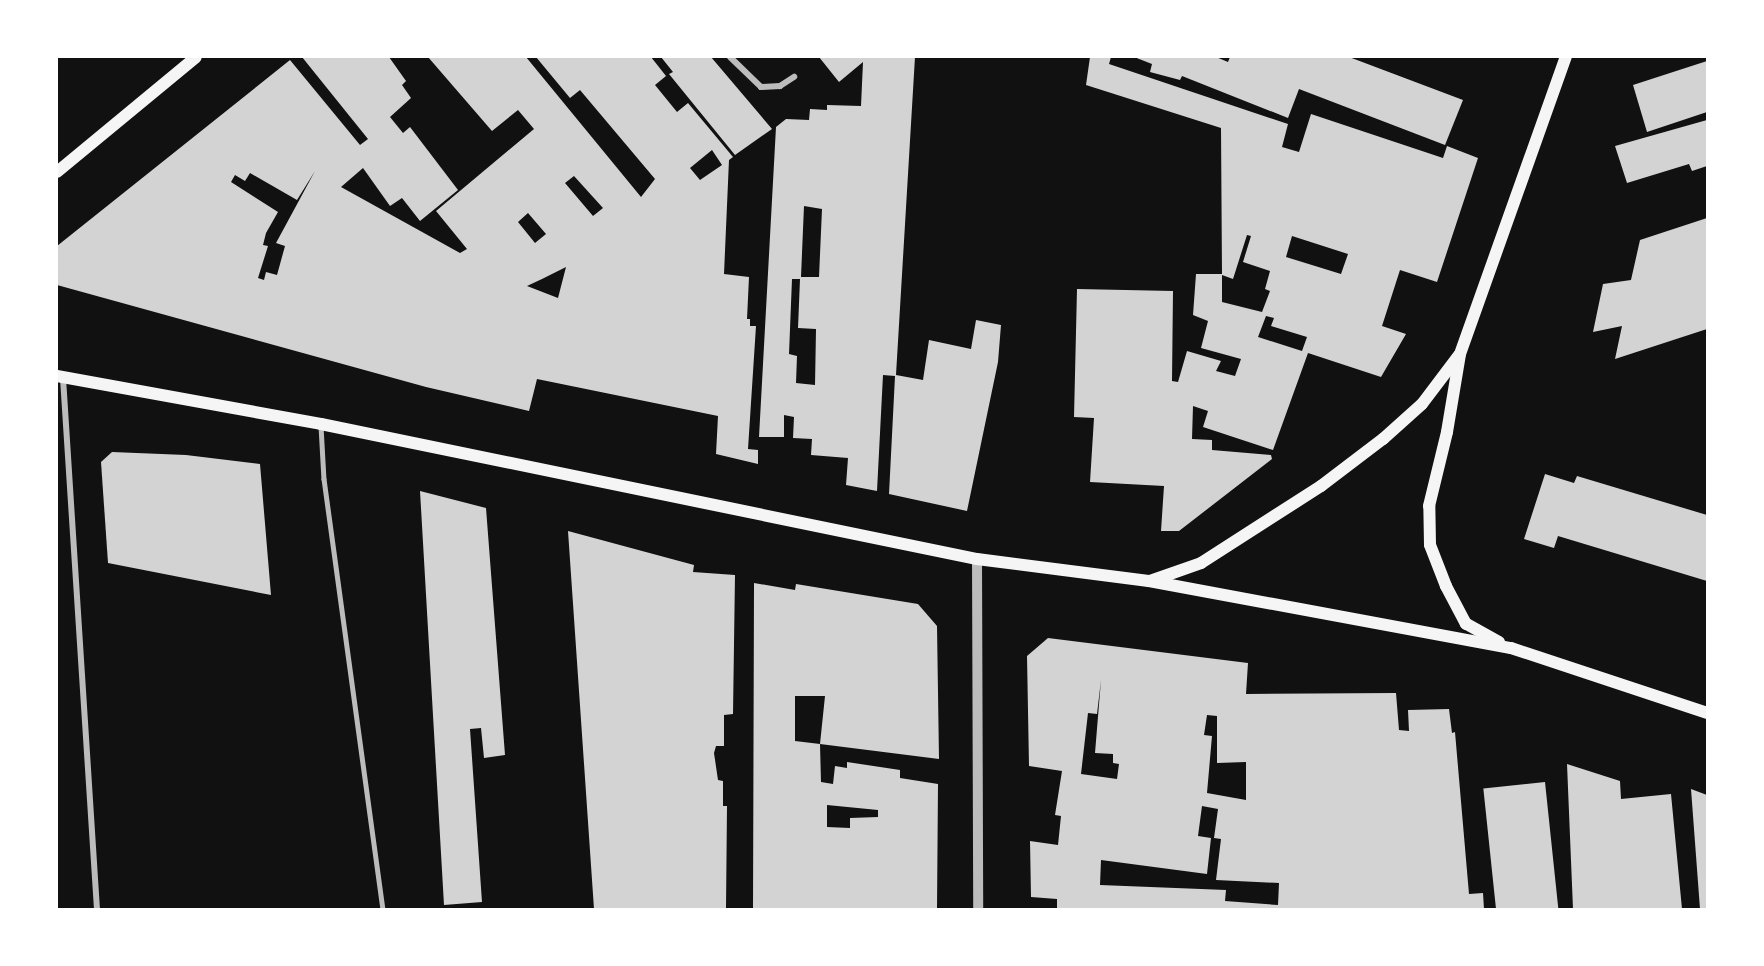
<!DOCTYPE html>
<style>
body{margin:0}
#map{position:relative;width:1764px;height:966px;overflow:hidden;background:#111;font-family:"Exo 2",sans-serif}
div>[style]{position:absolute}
.building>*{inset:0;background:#d3d3d3;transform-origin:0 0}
.service>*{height:4.5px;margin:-2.25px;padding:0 2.25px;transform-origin:2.25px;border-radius:2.25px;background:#bcbcbc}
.minor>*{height:6px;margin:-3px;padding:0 3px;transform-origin:3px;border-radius:3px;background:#bcbcbc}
.tertiary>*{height:10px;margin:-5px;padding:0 5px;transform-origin:5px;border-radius:5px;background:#bcbcbc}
.secondary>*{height:12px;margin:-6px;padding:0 6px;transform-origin:6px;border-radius:6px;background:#f5f5f5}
span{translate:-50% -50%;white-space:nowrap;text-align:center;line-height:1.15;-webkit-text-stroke:4.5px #fff;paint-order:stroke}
.frame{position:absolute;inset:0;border:58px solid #fff;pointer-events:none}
</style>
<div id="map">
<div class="building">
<div style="clip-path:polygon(evenodd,302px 57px,389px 57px,406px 81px,402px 85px,411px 98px,390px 117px,403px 133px,410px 127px,458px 190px,420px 221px,402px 198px,390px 206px,363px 168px,341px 187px,460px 253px,467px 249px,436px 211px,534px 129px,518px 110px,492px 131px,428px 57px,526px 57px,641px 197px,655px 179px,580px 90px,570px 98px,536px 57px,651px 57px,666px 76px,655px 85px,677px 112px,688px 103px,733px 157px,729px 160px,724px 274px,749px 277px,747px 319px,750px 319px,750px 326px,756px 326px,748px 449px,758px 450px,758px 464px,716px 454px,718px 416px,537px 379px,529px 411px,426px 387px,57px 285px,57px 246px,290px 60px,360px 145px,368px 139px,302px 57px,712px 150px,722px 165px,700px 180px,690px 168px,712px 150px,302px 57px,315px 171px,276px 243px,285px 246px,277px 275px,266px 272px,264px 280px,258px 278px,268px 246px,263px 245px,266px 233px,278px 212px,231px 182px,235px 175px,245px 181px,250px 173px,297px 200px,315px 171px,302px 57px,574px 176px,603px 208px,593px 216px,565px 183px,574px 176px,302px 57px,528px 213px,546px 234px,535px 243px,518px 222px,528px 213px,302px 57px,566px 267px,558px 298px,527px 286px,542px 279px,566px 267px)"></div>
<div style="clip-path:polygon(661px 57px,711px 57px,772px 129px,735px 155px,669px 74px,673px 72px)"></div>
<div style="clip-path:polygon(evenodd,819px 57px,915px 57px,896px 375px,923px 380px,929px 340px,971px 349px,976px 320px,1001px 325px,998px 362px,967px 511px,889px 494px,895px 376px,883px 375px,877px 491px,846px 485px,848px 458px,811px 455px,812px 439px,793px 438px,794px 417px,784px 415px,784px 437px,759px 437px,776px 127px,786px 119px,809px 120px,810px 109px,827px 110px,827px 105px,861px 106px,863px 62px,839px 82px,819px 57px,804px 206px,822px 209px,819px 277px,801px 277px,804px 206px,819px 57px,792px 279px,800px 279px,798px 328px,816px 329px,815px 385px,796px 383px,797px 356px,789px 354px,792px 279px)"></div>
<div style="clip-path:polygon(evenodd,1090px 57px,1111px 57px,1109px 64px,1288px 124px,1282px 147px,1299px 152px,1311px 114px,1443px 158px,1447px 146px,1478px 158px,1437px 282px,1400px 270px,1382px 326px,1406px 334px,1381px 377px,1308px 353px,1273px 450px,1203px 427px,1208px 411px,1193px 406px,1192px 439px,1212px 440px,1212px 450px,1271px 455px,1272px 459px,1179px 531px,1161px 531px,1164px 486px,1090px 482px,1094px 418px,1074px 417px,1077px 289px,1173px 291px,1172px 381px,1178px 382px,1187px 351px,1221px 361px,1216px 371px,1235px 376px,1241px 359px,1201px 348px,1208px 321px,1193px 315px,1196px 274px,1222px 274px,1222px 302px,1262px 312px,1270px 291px,1265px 289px,1270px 271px,1243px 262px,1251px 236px,1247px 235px,1233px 279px,1222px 275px,1221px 128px,1086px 85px,1090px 57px,1292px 236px,1348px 254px,1341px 274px,1286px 257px,1292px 236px,1090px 57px,1266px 316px,1274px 318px,1271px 326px,1307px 337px,1302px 351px,1258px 337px,1266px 316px)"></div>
<div style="clip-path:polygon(1134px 57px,1216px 57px,1228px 62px,1230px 57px,1349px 57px,1463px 100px,1445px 145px,1299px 89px,1288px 118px,1182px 76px,1180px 80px,1150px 72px,1152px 64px)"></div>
<div style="clip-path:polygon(1707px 61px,1707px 112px,1647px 132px,1633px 85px)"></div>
<div style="clip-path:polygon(1707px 120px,1707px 166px,1692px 171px,1689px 164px,1627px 183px,1615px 146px)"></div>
<div style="clip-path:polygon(1707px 218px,1707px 329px,1615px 359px,1622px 326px,1593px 332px,1603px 284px,1631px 280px,1640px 240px)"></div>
<div style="clip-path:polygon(112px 452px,186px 455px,260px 464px,271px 595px,108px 563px,101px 462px)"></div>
<div style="clip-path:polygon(1545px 474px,1574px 483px,1577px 476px,1707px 515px,1707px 581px,1558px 536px,1554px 548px,1524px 539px)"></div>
<div style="clip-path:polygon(420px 491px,486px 508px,505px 755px,484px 758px,481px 728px,470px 729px,482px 902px,444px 905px)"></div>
<div style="clip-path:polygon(568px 531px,694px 565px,693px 572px,735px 575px,733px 714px,724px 715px,724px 746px,716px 746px,714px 753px,718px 780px,723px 781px,723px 806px,727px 806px,726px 909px,594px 909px)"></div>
<div style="clip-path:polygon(evenodd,754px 583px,795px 590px,796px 584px,918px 604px,937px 626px,939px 759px,820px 744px,825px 696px,795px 696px,795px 741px,820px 744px,821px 782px,833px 784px,835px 766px,847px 768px,847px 762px,900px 770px,900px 778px,938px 784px,937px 909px,753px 909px,754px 583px,827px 805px,878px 810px,878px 817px,850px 818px,850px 828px,827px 827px,827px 805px)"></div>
<div style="clip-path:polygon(evenodd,1048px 638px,1248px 663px,1246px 694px,1396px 693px,1399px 730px,1409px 731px,1408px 710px,1449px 709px,1452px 733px,1455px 732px,1469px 894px,1483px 893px,1484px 909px,1057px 909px,1057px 899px,1031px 897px,1030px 841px,1058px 845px,1061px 816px,1055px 815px,1062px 771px,1029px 766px,1027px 656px,1048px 638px,1101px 680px,1095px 753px,1113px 754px,1113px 763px,1119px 764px,1117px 779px,1081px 774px,1088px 713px,1097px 714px,1101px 680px,1048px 638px,1207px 715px,1217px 716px,1217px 763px,1246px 762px,1246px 800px,1207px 793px,1212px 736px,1204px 735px,1207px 715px,1048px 638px,1202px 806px,1218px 809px,1214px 838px,1221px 839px,1216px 880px,1279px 883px,1278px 905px,1225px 901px,1226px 890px,1100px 885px,1101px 860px,1207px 874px,1211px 838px,1198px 836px,1202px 806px)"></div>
<div style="clip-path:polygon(1567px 764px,1620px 781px,1621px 799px,1671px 794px,1682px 909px,1573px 909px)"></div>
<div style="left:1545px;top:782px;width:128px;height:62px;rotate:84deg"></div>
<div style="clip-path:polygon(1691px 789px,1707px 795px,1707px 909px,1700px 909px)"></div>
</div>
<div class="service">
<div style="left:321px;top:426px;width:53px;rotate:86.8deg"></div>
<div style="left:324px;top:479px;width:434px;rotate:82.2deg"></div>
</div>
<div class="minor">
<div style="left:730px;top:57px;width:43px;rotate:44.1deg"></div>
<div style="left:761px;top:87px;width:19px;rotate:-3deg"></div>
<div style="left:780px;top:86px;width:17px;rotate:-33deg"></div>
<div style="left:63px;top:378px;width:532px;rotate:86.34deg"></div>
</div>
<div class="tertiary">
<div style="left:977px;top:559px;width:350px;rotate:89.8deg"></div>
</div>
<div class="secondary">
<div style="left:57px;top:172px;width:180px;rotate:-39.6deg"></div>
<div style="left:57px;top:376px;width:268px;rotate:10.3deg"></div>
<div style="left:321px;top:424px;width:670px;rotate:11.63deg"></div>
<div style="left:977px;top:559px;width:173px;rotate:7.3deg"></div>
<div style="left:1149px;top:581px;width:368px;rotate:10.5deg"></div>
<div style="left:1511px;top:648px;width:206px;rotate:18.3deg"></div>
<div style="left:1150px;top:581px;width:54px;rotate:-19.4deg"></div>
<div style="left:1201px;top:563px;width:143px;rotate:-32.7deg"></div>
<div style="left:1321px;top:486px;width:78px;rotate:-37.2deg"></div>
<div style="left:1383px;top:439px;width:52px;rotate:-41.9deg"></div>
<div style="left:1422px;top:404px;width:61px;rotate:-52.9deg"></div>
<div style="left:1499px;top:642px;width:38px;rotate:-151deg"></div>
<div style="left:1466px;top:624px;width:43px;rotate:-117.8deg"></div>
<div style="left:1446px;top:586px;width:44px;rotate:-111.3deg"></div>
<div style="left:1430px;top:545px;width:39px;rotate:-91deg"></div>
<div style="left:1429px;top:506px;width:76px;rotate:-76.3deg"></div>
<div style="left:1447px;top:432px;width:79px;rotate:-80.5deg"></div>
<div style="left:1460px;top:354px;width:315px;rotate:-70.4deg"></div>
</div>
<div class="frame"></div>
</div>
